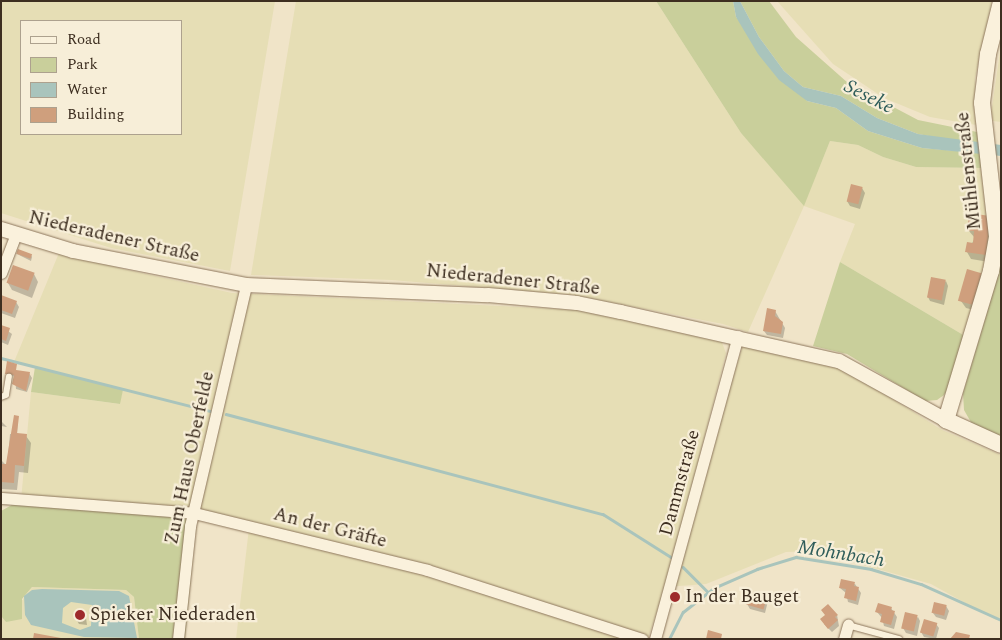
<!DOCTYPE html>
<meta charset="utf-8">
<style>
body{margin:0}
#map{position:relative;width:1002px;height:640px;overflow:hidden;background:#f0e4c8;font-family:Spectral,serif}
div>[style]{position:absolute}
.farmland>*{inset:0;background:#e6deb5}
.green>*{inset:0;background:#c9cf9b}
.water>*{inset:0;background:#a9c4bc}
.shadow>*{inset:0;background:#0003}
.stream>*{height:2.5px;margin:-1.25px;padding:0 1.25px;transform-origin:1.25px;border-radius:1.25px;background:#a9c4bc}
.building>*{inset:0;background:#cf9f7d;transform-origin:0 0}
.roads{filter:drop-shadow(0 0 1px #8d765c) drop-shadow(0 0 1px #8d765c)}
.service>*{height:5.5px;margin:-2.75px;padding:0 2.75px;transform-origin:2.75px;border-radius:2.75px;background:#faf1dc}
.minor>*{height:11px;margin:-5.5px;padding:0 5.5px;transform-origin:5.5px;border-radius:5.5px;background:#faf1dc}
.tertiary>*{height:14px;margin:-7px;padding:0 7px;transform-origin:7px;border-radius:7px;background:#faf1dc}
.secondary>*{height:16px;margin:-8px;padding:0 8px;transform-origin:8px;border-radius:8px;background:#faf1dc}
.dots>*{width:14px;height:14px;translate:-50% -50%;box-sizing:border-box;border:2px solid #f7eed8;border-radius:50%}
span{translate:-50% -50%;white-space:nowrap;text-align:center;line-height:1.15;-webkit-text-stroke:4.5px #f7eed8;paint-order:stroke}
.street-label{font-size:19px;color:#3d2e20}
.poi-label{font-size:19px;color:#3d2e20}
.left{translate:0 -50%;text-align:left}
.water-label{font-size:20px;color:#2f5d5a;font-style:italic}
.frame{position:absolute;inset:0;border:2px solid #3d2e20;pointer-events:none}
.legend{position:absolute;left:20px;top:20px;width:162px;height:115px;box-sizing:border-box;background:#f7eed8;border:1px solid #ada18e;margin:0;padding:6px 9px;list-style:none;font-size:15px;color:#3d2e20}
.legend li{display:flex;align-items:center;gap:10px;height:25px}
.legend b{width:25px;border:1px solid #ada18e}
</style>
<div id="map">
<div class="farmland">
<div style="clip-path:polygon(evenodd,1px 1px,275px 1px,230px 271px,111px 248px,1px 213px,1px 1px,181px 21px,181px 134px,21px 134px,21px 21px,181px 21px)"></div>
<div style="clip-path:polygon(296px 1px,656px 1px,741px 133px,804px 205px,830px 141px,858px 145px,883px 157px,916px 167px,983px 168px,992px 222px,988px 257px,965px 336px,840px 262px,855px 224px,804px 206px,748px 332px,723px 324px,573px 295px,392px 280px,251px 275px)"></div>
<div style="clip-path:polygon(777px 1px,992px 1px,975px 78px,976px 125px,930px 117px,884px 98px,833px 64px)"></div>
<div style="clip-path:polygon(1001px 45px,1001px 122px,993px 121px,991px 114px)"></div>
<div style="clip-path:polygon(61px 248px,119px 268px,232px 293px,580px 310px,721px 340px,726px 353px,669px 575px,743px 345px,832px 361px,942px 430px,1001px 455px,1001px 617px,996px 620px,931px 584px,813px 551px,786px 552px,706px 584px,665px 587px,648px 638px,428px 567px,197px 515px,21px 500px,31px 392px,119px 404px,123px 390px,14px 362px)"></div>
<div style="clip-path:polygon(249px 528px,426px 572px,635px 639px,236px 639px)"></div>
<div style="clip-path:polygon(32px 587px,126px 590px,134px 597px,139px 639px,1px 639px,1px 616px,6px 622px)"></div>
</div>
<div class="green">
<div style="clip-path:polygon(656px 1px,733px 1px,736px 17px,807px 101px,836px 108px,868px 131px,922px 148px,980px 153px,983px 168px,916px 167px,883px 157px,858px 145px,830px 141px,804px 206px,741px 133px)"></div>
<div style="clip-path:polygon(740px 1px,769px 1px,796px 37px,848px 83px,918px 120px,977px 132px,979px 145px,918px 134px,877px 118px,841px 96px,803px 87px,784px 71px,759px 37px)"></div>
<div style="clip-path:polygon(1001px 252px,1001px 437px,972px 424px,964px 410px,963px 393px,995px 285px)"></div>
<div style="clip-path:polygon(840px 262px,965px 336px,951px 385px,944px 395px,937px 400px,925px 401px,847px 354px,813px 346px)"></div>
<div style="clip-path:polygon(35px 367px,123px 390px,120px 404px,31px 392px)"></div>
<div style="clip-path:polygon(21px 500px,197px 515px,185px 639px,139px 639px,134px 597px,126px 590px,32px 587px,22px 599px,22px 619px,6px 622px,1px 616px,1px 511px)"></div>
</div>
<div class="water">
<div style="clip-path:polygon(733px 1px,740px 1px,759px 37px,784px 71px,803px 87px,841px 96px,877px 118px,918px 134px,1001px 145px,1001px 156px,922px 148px,868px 131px,836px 108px,807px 101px,779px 80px,758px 54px,736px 17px)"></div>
<div style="clip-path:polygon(evenodd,42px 589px,119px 591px,129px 596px,137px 638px,84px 637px,31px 625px,25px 615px,24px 596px,32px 590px,42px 589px,71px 602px,92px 605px,91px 626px,80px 630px,62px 623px,63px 608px,71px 602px)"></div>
</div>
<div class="shadow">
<div style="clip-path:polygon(862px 188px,865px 193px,860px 209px,850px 206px,847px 201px)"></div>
<div style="clip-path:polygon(990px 217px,989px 262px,971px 259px,967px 252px,975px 238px,968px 230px)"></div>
<div style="clip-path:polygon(17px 254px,31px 255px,32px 257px,31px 261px)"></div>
<div style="clip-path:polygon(34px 274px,38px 282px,32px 298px,12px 290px,8px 283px)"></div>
<div style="clip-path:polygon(980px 274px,985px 281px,978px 311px,966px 308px,961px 301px)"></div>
<div style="clip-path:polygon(946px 281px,948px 286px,944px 305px,930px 301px,928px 297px)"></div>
<div style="clip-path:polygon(1px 297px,16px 302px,19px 307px,15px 318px,1px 313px)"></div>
<div style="clip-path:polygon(775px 311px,785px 328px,783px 338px,767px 335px,764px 331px)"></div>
<div style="clip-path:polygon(1px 326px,12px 334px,8px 345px,1px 342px)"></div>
<div style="clip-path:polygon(16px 365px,16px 371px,29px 373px,32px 378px,27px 392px,16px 389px,15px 377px,6px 373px)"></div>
<div style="clip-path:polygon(1px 406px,2px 422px,7px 427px,1px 426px)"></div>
<div style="clip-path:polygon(18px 417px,17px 435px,26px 436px,31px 443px,28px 473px,19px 472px,17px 490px,1px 489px,1px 460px,7px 466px,10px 434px,14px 434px)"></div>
<div style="clip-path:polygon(855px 584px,861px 593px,858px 605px,848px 602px,846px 593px,840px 588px)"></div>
<div style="clip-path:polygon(766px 597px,768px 601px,765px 613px,750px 609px,747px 604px)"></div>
<div style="clip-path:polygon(946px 606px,949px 611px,946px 620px,936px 617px,933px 613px)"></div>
<div style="clip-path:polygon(891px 608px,897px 617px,894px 629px,884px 626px,882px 618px,877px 612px)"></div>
<div style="clip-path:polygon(85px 611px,87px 625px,79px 624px,76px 619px)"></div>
<div style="clip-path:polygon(837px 615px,839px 626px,832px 632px,824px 624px)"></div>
<div style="clip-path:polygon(918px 617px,920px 621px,917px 636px,906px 633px,903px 628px)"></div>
<div style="clip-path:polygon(936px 624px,939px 628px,936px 639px,924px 637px,921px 632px)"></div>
</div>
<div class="stream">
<div style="left:1px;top:358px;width:216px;rotate:14.2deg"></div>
<div style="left:226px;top:414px;width:390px;rotate:14.9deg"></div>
<div style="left:603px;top:514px;width:80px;rotate:32.3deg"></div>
<div style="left:683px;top:567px;width:35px;rotate:45deg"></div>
<div style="left:669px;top:639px;width:30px;rotate:-63deg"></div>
<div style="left:683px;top:612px;width:39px;rotate:-38deg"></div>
<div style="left:714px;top:588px;width:47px;rotate:-23.8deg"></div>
<div style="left:757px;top:569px;width:41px;rotate:-17.1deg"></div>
<div style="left:796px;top:557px;width:76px;rotate:9.1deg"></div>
<div style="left:871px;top:569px;width:52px;rotate:16.7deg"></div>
<div style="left:921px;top:584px;width:88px;rotate:24.2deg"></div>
</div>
<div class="building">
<div style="left:851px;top:184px;width:12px;height:18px;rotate:14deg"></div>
<div style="clip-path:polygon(969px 213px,990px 216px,986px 255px,965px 252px,967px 242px,973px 243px,974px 231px,967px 231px)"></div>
<div style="left:18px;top:249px;width:15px;height:5px;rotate:20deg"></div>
<div style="left:13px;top:265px;width:23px;height:19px;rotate:20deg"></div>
<div style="left:967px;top:269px;width:15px;height:33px;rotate:16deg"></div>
<div style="left:931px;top:277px;width:15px;height:21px;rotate:11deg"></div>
<div style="clip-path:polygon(1px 295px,17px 301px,12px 314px,1px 310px)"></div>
<div style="clip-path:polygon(767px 308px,776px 310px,775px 316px,783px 322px,781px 334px,763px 331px)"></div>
<div style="clip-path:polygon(1px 325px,10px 328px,6px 341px,1px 339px)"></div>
<div style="clip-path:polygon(7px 361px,17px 364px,16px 370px,30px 372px,26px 391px,12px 384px,14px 375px,5px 374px)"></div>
<div style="clip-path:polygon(14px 415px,19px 416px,17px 433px,27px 434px,24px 466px,15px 465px,14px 483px,1px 482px,1px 464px,6px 464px)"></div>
<div style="clip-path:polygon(841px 579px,855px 582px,854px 586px,859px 587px,856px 601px,844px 598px,846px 589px,839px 588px)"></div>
<div style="left:750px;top:591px;width:18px;height:14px;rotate:16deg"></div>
<div style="left:934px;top:602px;width:13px;height:11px;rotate:13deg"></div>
<div style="clip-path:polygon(878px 603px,892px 607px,891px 610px,895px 611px,891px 625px,880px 622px,882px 614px,875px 612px)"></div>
<div style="clip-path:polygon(828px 604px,838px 615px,835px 617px,838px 620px,828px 629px,820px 619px,825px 615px,821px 610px)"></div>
<div style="left:75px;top:610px;width:10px;height:10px"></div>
<div style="left:905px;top:612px;width:13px;height:17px;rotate:13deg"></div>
<div style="left:924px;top:619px;width:14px;height:14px;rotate:17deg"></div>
<div style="clip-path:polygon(708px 630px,722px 634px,721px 639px,706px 639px)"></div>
<div style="clip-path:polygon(956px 632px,970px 635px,969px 639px,950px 639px)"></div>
<div style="clip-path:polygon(34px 633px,61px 638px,61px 639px,33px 639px)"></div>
</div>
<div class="roads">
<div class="service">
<div style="left:1px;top:397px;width:5px;rotate:-22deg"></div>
<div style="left:6px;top:395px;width:18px;rotate:-81deg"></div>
<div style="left:848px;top:625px;width:53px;rotate:15.4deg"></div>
</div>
<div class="minor">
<div style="left:1px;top:273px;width:42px;rotate:-69deg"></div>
<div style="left:1px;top:498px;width:194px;rotate:4.4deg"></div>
<div style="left:194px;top:513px;width:240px;rotate:13.7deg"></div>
<div style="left:427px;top:570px;width:226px;rotate:17.8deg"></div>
<div style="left:178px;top:639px;width:114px;rotate:-83.9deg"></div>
<div style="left:190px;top:526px;width:247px;rotate:-76.9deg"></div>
<div style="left:655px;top:639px;width:314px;rotate:-74.7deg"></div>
<div style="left:844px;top:639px;width:15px;rotate:-74deg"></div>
</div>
<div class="tertiary">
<div style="left:1px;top:229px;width:75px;rotate:17deg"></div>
<div style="left:73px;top:251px;width:176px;rotate:11.1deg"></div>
<div style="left:246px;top:285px;width:242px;rotate:2.4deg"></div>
<div style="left:488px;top:295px;width:89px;rotate:5.1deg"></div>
<div style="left:577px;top:303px;width:45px;rotate:11.6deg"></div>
<div style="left:621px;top:312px;width:223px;rotate:12.7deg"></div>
<div style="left:839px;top:361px;width:122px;rotate:28.9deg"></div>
</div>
<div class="secondary">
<div style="left:1001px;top:2px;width:54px;rotate:104deg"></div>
<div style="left:988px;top:54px;width:49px;rotate:97deg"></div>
<div style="left:982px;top:103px;width:135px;rotate:83.6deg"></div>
<div style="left:997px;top:237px;width:35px;rotate:100deg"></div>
<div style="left:991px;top:271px;width:156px;rotate:106.8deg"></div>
<div style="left:946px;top:420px;width:60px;rotate:24.4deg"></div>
</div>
</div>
<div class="dots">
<div style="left:675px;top:597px;background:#9e2a2b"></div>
<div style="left:80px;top:615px;background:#9e2a2b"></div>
</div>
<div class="street-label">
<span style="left:969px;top:171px;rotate:-96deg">Mühlenstraße</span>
<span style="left:114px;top:237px;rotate:13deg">Niederadener Straße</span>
<span style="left:513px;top:280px;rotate:6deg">Niederadener Straße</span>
<span style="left:190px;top:458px;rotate:-78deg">Zum Haus Oberfelde</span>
<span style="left:680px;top:483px;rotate:-75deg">Dammstraße</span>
<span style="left:330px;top:528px;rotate:14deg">An der Gräfte</span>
</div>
<div class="poi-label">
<span class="left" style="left:685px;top:597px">In der Bauget</span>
<span class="left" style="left:90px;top:615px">Spieker Niederaden</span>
</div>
<div class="water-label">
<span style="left:869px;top:97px;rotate:27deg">Seseke</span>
<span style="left:841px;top:554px;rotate:9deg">Mohnbach</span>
</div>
<div class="frame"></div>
<ul class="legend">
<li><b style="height:6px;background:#faf1dc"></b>Road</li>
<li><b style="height:14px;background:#c9cf9b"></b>Park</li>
<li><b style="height:14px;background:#a9c4bc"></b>Water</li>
<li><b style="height:14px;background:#cf9f7d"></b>Building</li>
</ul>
</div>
